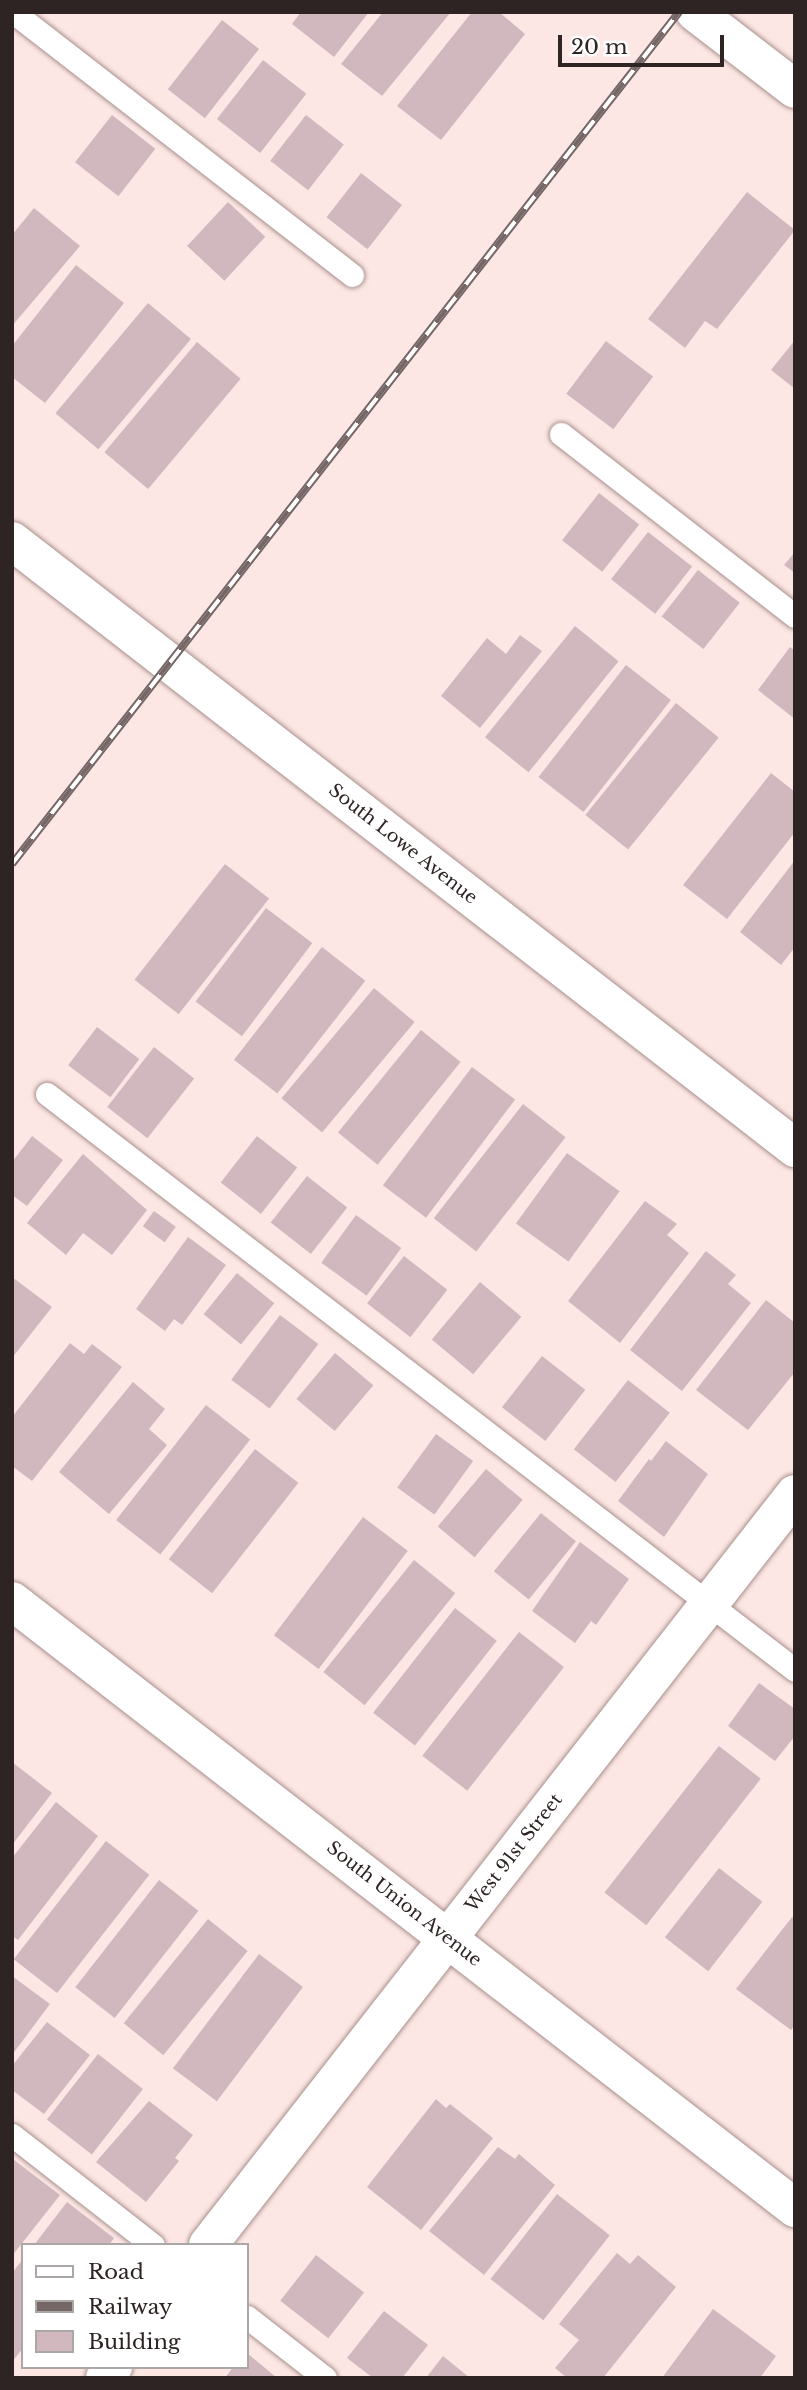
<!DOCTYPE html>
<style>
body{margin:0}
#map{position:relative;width:807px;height:2390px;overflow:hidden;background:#fce7e4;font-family:"Libre Baskerville",serif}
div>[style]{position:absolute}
.building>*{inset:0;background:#d1b8bf;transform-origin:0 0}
.roads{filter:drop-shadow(0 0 2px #a88f8c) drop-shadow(0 0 2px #a88f8c)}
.service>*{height:23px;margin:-11.5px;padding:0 11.5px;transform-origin:11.5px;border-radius:11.5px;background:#fff}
.minor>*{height:38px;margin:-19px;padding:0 19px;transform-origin:19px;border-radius:19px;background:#fff}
.rail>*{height:8px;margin-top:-4px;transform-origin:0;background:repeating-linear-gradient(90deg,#fff 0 16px,#756766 0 32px);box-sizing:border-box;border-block:2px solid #756766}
span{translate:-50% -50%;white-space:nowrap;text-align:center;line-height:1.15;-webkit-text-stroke:6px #fff;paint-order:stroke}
.street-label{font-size:18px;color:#2e2423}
.frame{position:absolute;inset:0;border:14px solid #2e2423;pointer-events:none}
.legend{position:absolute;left:21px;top:2243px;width:228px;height:126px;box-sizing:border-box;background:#fff;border:2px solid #aba7a7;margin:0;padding:9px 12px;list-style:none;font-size:21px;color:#2e2423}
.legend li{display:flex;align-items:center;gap:14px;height:35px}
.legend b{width:35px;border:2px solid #aba7a7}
.scale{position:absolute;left:558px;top:35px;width:166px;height:32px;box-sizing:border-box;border:4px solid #2e2423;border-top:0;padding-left:9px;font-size:21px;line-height:24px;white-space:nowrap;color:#2e2423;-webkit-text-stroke:5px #fff;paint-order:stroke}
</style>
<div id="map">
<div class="building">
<div style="clip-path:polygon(301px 12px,369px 12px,334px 57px,292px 24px)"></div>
<div style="clip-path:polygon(383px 12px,451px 12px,382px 96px,341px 64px)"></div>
<div style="clip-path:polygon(472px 12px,499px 12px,525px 34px,441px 140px,397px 106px)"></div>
<div style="left:222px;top:20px;width:47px;height:88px;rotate:38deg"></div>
<div style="left:263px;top:60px;width:55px;height:75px;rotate:38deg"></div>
<div style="left:112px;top:115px;width:55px;height:60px;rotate:38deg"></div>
<div style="left:306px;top:115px;width:48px;height:58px;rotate:38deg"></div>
<div style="left:361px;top:173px;width:52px;height:56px;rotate:38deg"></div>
<div style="clip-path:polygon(747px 192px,795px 230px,717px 329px,705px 321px,685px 348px,648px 319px)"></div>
<div style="left:228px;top:202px;width:51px;height:60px;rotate:43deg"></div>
<div style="clip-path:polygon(34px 208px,80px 246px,12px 326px,12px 235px)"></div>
<div style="clip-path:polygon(76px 265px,124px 303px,45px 403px,12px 377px,12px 346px)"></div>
<div style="left:148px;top:303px;width:56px;height:144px;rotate:40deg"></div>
<div style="clip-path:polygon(795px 340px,795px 389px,771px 370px)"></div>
<div style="left:606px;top:341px;width:59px;height:66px;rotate:37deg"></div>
<div style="left:197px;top:342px;width:57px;height:144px;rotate:40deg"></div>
<div style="left:599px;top:493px;width:51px;height:60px;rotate:38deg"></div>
<div style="left:648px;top:532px;width:56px;height:60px;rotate:38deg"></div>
<div style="clip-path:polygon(795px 552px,795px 573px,784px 565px)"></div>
<div style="left:698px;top:570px;width:53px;height:59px;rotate:38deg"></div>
<div style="left:575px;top:626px;width:56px;height:143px;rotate:39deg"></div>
<div style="clip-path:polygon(520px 635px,542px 651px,480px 728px,441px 696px,487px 638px,506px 654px)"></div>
<div style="clip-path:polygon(790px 647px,795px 651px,795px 719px,758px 690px)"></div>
<div style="left:626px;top:665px;width:57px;height:142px;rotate:38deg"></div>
<div style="left:676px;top:703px;width:55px;height:144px;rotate:39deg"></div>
<div style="clip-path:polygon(771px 773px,795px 792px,795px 832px,727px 919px,683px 885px)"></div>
<div style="clip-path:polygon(795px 860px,795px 947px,781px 965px,740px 932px)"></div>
<div style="left:225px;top:864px;width:56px;height:147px;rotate:38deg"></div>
<div style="left:266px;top:908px;width:58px;height:117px;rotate:37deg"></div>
<div style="left:322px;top:947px;width:55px;height:143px;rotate:38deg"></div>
<div style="left:374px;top:988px;width:53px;height:144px;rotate:40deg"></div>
<div style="left:97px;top:1027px;width:53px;height:48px;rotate:37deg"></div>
<div style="left:421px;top:1030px;width:51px;height:132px;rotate:39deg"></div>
<div style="left:154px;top:1047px;width:51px;height:76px;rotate:38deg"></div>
<div style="left:472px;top:1067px;width:54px;height:148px;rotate:37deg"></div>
<div style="left:523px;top:1104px;width:54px;height:145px;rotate:38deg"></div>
<div style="clip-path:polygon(32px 1136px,63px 1160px,27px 1206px,12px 1195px,12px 1162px)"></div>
<div style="left:257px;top:1136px;width:51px;height:59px;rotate:38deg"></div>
<div style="left:567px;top:1153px;width:65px;height:87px;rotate:36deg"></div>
<div style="clip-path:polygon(83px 1154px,147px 1210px,112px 1255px,83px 1233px,66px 1255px,27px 1223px)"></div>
<div style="left:307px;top:1176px;width:51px;height:59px;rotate:38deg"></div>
<div style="clip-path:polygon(645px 1201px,677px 1224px,667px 1235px,689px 1253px,620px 1343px,568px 1301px)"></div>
<div style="left:154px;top:1211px;width:27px;height:19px;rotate:36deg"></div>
<div style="left:356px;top:1215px;width:56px;height:59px;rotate:36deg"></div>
<div style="clip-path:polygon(188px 1237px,226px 1265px,182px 1325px,174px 1319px,165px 1331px,136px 1309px)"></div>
<div style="clip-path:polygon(706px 1251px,736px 1275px,728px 1284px,751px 1303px,682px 1391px,630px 1350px)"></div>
<div style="left:404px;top:1256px;width:55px;height:60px;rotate:38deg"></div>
<div style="left:237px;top:1273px;width:48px;height:53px;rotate:39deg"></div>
<div style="clip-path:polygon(12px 1277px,52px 1307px,12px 1358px)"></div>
<div style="left:480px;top:1282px;width:54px;height:75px;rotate:40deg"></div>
<div style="clip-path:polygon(766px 1300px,795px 1323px,795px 1372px,748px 1430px,696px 1390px)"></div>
<div style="left:280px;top:1315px;width:48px;height:81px;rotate:37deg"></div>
<div style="clip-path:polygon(70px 1343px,84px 1354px,92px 1344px,122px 1367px,32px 1481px,12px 1466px,12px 1417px)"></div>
<div style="left:335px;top:1353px;width:50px;height:60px;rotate:40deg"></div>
<div style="left:542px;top:1356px;width:55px;height:65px;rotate:38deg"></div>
<div style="left:628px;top:1380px;width:53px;height:88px;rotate:38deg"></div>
<div style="clip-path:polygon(133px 1382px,165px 1409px,149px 1429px,167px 1445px,109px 1514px,59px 1472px)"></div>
<div style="left:206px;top:1405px;width:56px;height:146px;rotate:38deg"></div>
<div style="left:436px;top:1434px;width:46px;height:66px;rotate:36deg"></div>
<div style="clip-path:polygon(666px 1441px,708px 1474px,664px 1537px,618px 1501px,649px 1459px,651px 1461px)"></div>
<div style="left:255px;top:1449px;width:55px;height:140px;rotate:38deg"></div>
<div style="left:486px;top:1469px;width:48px;height:75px;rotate:40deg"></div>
<div style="left:541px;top:1513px;width:45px;height:75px;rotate:39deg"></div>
<div style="left:363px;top:1517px;width:56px;height:148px;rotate:37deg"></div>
<div style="clip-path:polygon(580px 1542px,629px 1579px,596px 1625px,591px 1621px,575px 1643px,532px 1611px)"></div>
<div style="left:414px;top:1560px;width:53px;height:144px;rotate:39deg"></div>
<div style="left:455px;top:1608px;width:53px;height:133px;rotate:38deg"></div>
<div style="left:519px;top:1632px;width:57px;height:157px;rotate:38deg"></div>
<div style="clip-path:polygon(759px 1683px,795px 1709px,795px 1736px,775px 1761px,728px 1726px)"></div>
<div style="left:719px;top:1746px;width:53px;height:186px;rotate:38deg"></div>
<div style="clip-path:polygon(12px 1762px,52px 1793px,12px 1845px)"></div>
<div style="clip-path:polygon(56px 1802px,98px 1836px,18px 1940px,12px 1936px,12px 1858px)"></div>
<div style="left:106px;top:1841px;width:55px;height:150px;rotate:38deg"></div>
<div style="left:719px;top:1868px;width:55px;height:88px;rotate:38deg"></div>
<div style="left:159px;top:1880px;width:50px;height:136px;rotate:38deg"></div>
<div style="clip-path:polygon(792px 1917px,795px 1919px,795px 2025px,791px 2030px,736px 1989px)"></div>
<div style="left:208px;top:1919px;width:51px;height:134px;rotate:39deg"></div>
<div style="left:259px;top:1954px;width:55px;height:143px;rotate:37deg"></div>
<div style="clip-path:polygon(12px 1976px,50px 2004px,12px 2055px)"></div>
<div style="clip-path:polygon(47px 2022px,90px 2055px,44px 2114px,12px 2090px,12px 2066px)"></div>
<div style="left:98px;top:2054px;width:57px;height:83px;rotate:38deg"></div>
<div style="clip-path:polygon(436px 2099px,446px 2108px,450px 2104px,493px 2138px,421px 2230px,367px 2187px)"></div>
<div style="clip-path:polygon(149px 2101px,193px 2135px,175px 2158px,179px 2161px,146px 2202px,96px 2162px)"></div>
<div style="clip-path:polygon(498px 2147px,515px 2159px,519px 2154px,555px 2185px,484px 2275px,429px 2231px)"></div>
<div style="clip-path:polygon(14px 2160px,60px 2195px,12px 2256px,12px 2163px)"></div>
<div style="left:557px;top:2194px;width:67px;height:108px;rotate:38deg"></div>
<div style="clip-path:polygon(67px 2202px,114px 2238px,109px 2245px,34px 2245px)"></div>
<div style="clip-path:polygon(617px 2253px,630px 2264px,638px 2255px,676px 2287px,603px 2378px,567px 2378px,555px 2368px,579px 2340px,559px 2324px)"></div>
<div style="left:316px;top:2255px;width:61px;height:58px;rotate:38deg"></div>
<div style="clip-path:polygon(23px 2259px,23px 2348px,12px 2362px,12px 2273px)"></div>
<div style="clip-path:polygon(713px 2309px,776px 2356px,760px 2378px,662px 2378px)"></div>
<div style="clip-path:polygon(384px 2311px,428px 2345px,402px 2378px,373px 2378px,347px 2358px)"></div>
<div style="clip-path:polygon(247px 2353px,277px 2378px,225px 2378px,233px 2367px,247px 2367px)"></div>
<div style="clip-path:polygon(443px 2356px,470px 2378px,426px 2378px)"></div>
</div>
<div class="roads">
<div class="service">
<div style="left:13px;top:12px;width:429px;rotate:37.8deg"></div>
<div style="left:561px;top:434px;width:296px;rotate:37.9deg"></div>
<div style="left:47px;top:1094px;width:944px;rotate:37.6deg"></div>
<div style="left:12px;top:2135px;width:179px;rotate:38deg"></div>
<div style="left:247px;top:2317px;width:99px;rotate:38deg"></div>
</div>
<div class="minor">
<div style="left:695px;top:12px;width:126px;rotate:37.6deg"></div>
<div style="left:12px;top:541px;width:991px;rotate:37.78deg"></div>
<div style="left:12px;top:1601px;width:991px;rotate:37.78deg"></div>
<div style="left:208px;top:2245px;width:953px;rotate:-51.99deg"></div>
<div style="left:105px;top:2378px;width:14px;rotate:-54deg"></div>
</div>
</div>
<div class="rail">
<div style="left:12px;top:864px;width:1082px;rotate:-51.94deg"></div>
</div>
<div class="street-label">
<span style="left:403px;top:844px;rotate:38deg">South Lowe Avenue</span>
<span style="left:514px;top:1853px;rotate:-52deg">West 91st Street</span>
<span style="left:404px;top:1904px;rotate:38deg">South Union Avenue</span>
</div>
<div class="frame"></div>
<ul class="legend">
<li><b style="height:9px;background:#fff"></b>Road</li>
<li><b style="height:9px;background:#756766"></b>Railway</li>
<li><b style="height:19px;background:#d1b8bf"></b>Building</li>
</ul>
<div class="scale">20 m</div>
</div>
